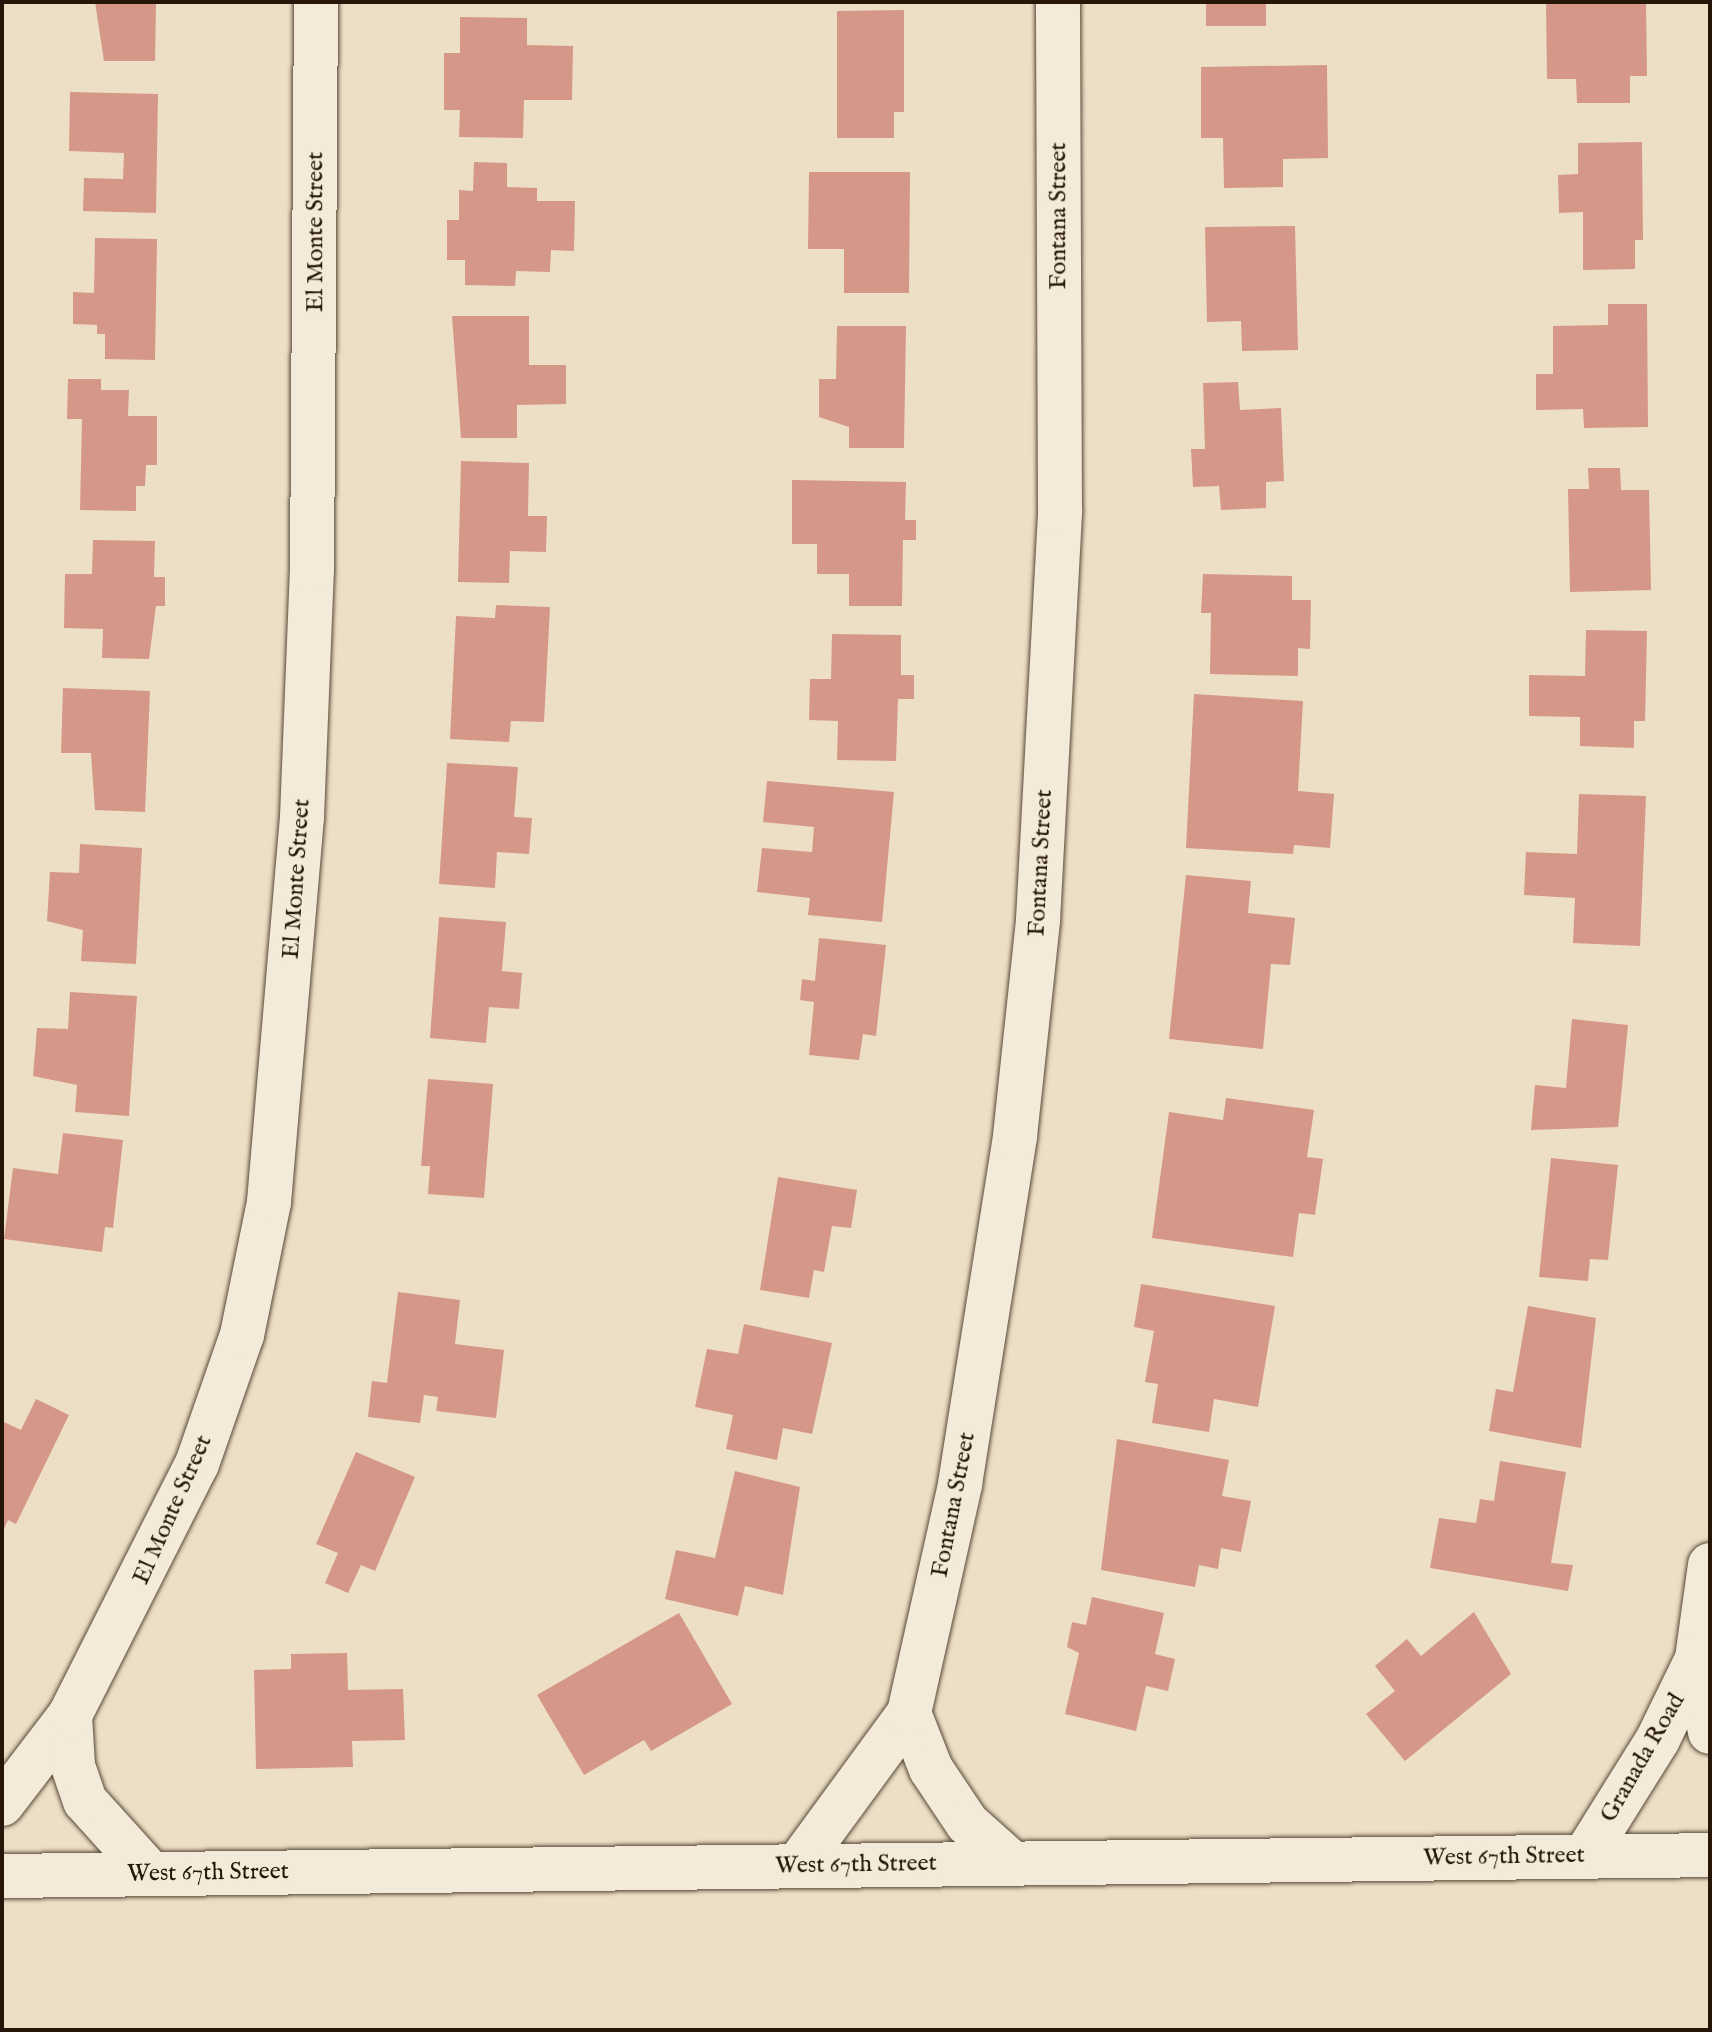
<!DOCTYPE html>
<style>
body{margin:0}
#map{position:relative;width:1712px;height:2032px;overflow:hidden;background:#eddfc6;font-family:"IM FELL English",serif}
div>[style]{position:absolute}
.building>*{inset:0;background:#d59788;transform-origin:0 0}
.roads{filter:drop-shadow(0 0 2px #584837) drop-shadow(0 0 2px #584837)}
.minor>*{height:44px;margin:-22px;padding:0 22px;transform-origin:22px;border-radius:22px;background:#f3eada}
span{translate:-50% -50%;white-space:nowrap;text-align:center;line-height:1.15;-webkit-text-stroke:6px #f3eada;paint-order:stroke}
.street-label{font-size:24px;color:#261607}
.frame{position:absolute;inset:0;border:4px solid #261607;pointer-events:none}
</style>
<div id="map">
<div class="building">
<div style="clip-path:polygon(95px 2px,156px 2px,155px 61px,104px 61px)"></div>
<div style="left:1206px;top:2px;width:60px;height:24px"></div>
<div style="clip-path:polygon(1546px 2px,1646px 2px,1647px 76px,1630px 76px,1630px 103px,1577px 103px,1576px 79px,1547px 79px)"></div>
<div style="clip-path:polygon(904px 10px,904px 112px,894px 112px,894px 138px,837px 138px,837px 11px)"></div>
<div style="clip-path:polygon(460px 17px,527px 18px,527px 45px,573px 46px,572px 100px,524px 100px,523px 138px,459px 137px,460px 110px,444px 110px,444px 53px,460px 53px)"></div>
<div style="clip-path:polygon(1327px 65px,1328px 158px,1283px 159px,1283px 187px,1224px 188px,1223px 138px,1201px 138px,1201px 67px)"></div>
<div style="clip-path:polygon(70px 92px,158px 94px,156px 213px,83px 211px,84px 178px,123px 179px,124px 153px,69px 151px)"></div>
<div style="clip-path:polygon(1642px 142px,1643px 240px,1635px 240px,1635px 269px,1583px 270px,1583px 212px,1559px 213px,1558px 175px,1578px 174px,1578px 143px)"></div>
<div style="clip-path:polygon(474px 162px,507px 163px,507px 187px,537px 188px,537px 201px,575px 201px,574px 251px,551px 250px,550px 272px,516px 271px,515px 286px,465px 285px,465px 260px,447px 260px,447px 220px,459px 220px,459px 190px,473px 191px)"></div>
<div style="clip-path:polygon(809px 172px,910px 172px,909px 293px,844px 293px,844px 249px,808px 249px)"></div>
<div style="clip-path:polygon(1295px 226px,1298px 350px,1242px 351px,1241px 321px,1207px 322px,1205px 227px)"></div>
<div style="clip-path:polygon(95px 238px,157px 239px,155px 360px,105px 359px,105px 334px,97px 334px,97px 325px,73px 324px,73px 292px,94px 293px)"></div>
<div style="clip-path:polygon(1608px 304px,1647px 304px,1648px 427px,1584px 428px,1583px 409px,1536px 410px,1536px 374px,1553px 374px,1553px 326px,1608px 325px)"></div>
<div style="clip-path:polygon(452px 316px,529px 316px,529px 365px,566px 365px,566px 404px,517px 405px,517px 438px,461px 438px)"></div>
<div style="clip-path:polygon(837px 326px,906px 326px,904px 448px,849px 448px,849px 427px,819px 417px,819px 379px,836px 379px)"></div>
<div style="clip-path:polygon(68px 379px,101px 379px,101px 390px,129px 390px,128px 416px,157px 416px,157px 465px,146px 465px,145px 486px,136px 486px,136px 511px,80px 510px,82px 419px,67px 419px)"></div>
<div style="clip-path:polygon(1238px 382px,1240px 410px,1281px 408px,1284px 481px,1266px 482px,1266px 508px,1221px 510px,1219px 486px,1193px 487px,1191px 449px,1205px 449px,1203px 383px)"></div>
<div style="clip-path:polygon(461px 461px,529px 463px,528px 516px,547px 516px,546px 552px,510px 551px,509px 583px,458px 582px)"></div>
<div style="clip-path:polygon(1588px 468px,1620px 468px,1621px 490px,1649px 490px,1651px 590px,1570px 592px,1568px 489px,1589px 489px)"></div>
<div style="clip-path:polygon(792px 480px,906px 482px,905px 520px,916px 520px,916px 540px,903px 540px,902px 606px,849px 606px,849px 574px,817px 574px,817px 544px,792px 544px)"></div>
<div style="clip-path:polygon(93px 540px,155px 541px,154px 577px,165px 577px,165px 606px,156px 606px,149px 659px,102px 658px,103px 629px,64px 628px,65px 574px,92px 574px)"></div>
<div style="clip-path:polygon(1203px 574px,1292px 576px,1292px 600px,1311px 600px,1310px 649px,1298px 648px,1298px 676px,1210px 674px,1211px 613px,1201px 613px)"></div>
<div style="clip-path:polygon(496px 605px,550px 607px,544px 722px,511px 721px,509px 742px,450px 739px,456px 616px,495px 618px)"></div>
<div style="clip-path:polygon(1586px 630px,1647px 631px,1645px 721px,1634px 721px,1634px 748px,1580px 746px,1580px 717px,1529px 716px,1529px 675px,1585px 676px)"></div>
<div style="clip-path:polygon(832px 634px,901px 635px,901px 675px,914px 675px,914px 699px,898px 699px,896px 761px,837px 760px,838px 721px,809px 720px,810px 679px,831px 679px)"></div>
<div style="clip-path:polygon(63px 688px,150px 691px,145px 812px,95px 810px,91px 753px,61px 753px)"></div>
<div style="clip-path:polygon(1194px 694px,1303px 701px,1298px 791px,1334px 794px,1330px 848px,1294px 845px,1293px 854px,1186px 848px)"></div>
<div style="clip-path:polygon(447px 763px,518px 767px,514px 817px,532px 818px,529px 854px,497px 852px,495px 888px,439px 884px)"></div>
<div style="clip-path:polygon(767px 781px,894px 792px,882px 922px,808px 915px,810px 898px,757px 892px,762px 848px,812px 852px,814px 827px,763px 822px)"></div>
<div style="clip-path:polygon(1579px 794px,1646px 796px,1640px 946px,1573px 943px,1575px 898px,1524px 895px,1526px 852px,1577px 854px)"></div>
<div style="clip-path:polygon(80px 844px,142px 848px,136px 964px,81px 961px,83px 930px,47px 921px,50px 872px,79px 873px)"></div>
<div style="clip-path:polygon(1186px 875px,1251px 881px,1248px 913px,1295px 918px,1290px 965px,1271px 964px,1263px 1049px,1169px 1039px)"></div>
<div style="clip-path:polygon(439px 917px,506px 922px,502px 971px,522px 973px,519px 1009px,489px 1007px,486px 1043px,430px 1038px)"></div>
<div style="clip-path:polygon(819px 938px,886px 945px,876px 1036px,863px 1034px,859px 1060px,809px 1055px,814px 1002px,800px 1000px,802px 979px,815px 981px)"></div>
<div style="clip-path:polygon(70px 992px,137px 996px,129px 1116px,75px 1112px,77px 1085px,33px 1076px,37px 1028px,68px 1029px)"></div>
<div style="clip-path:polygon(1572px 1019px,1628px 1025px,1618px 1127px,1531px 1130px,1535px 1085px,1566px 1088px)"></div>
<div style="clip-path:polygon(428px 1079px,493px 1084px,484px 1198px,428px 1194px,430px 1166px,421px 1166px)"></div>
<div style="clip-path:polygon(1226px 1098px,1314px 1110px,1307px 1157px,1323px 1159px,1315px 1215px,1299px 1213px,1293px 1257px,1152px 1238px,1169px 1112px,1223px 1120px)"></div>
<div style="clip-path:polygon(63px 1133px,123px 1140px,113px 1228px,105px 1227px,102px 1252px,4px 1239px,13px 1168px,58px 1174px)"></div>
<div style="clip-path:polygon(1551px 1158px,1618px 1165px,1608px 1260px,1590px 1259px,1588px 1281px,1539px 1277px)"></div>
<div style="clip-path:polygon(778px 1177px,857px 1190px,851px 1228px,832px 1226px,824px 1272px,814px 1270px,809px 1298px,760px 1290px)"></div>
<div style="clip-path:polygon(1141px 1284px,1275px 1306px,1258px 1407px,1214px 1399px,1209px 1432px,1152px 1423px,1158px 1384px,1145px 1382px,1154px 1331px,1134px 1327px)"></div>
<div style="clip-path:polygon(398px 1292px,460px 1300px,455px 1344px,504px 1350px,496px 1418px,436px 1411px,438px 1397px,424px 1395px,420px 1423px,368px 1417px,372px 1381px,387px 1383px)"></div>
<div style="clip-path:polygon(1528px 1306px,1596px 1318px,1581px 1448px,1489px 1431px,1496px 1389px,1513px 1392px)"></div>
<div style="clip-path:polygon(744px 1324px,832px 1343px,812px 1434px,783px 1428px,777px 1460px,726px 1449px,733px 1415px,695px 1407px,707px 1349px,738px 1354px)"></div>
<div style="clip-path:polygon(36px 1399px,69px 1415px,16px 1524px,8px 1520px,2px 1533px,2px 1421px,21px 1430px)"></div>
<div style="clip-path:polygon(1117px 1439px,1229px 1460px,1222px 1496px,1251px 1501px,1241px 1552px,1221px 1548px,1218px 1569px,1199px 1565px,1195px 1587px,1101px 1570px)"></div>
<div style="clip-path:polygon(356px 1452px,415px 1477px,375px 1571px,361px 1565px,348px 1593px,325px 1583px,338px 1553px,316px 1544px)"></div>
<div style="clip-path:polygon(1500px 1461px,1566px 1472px,1551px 1563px,1573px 1565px,1568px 1591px,1430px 1568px,1439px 1518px,1476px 1523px,1480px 1499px,1494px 1501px)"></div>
<div style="clip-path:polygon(735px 1471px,800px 1487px,783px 1595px,745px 1586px,738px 1616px,665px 1599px,676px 1550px,715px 1558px)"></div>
<div style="clip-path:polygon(1092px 1597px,1164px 1613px,1155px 1654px,1175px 1659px,1168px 1691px,1146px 1686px,1136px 1731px,1065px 1714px,1079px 1653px,1067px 1647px,1072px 1622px,1086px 1625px)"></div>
<div style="clip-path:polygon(1474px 1612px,1511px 1674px,1405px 1761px,1366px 1714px,1395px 1691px,1375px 1666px,1407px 1639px,1421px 1656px)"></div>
<div style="clip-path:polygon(679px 1613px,732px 1704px,651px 1751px,644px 1740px,584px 1775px,537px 1695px)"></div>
<div style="clip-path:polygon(347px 1653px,348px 1690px,403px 1689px,405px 1740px,352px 1741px,353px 1767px,256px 1769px,254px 1670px,291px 1669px,291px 1654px)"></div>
</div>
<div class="roads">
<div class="minor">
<div style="left:1710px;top:1565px;width:95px;rotate:97.9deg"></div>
<div style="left:1697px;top:1659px;width:74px;rotate:79.9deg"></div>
<div style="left:909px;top:1713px;width:60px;rotate:68.6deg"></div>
<div style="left:931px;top:1769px;width:65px;rotate:56.3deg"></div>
<div style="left:967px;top:1823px;width:60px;rotate:41.6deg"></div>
<div style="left:2px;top:1804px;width:112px;rotate:-52.6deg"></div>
<div style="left:1585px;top:1856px;width:138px;rotate:-58deg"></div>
<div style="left:1658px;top:1739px;width:89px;rotate:-64deg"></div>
<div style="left:797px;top:1866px;width:190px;rotate:-53.8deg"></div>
<div style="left:909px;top:1713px;width:235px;rotate:-77.4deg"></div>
<div style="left:960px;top:1484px;width:352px;rotate:-81deg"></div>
<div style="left:1015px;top:1136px;width:217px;rotate:-83.9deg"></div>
<div style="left:1038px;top:920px;width:411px;rotate:-86.9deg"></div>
<div style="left:1060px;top:510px;width:508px;rotate:-90.23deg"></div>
<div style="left:151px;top:1874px;width:98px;rotate:-132.1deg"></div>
<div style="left:85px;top:1801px;width:37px;rotate:-109deg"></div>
<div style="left:73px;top:1766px;width:51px;rotate:-93.4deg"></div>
<div style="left:70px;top:1715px;width:281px;rotate:-63.2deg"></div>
<div style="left:197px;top:1464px;width:137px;rotate:-70.8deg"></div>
<div style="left:242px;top:1335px;width:136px;rotate:-78.5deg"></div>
<div style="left:269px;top:1202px;width:386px;rotate:-85.1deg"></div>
<div style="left:302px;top:817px;width:247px;rotate:-87.7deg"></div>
<div style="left:312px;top:570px;width:568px;rotate:-89.6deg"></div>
<div style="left:2px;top:1876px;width:1708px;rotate:-0.7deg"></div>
</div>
</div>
<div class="street-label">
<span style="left:1059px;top:216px;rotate:-90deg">Fontana Street</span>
<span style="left:316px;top:232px;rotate:-90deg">El Monte Street</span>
<span style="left:1041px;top:863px;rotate:-87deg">Fontana Street</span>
<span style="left:297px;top:879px;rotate:-86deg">El Monte Street</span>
<span style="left:954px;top:1505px;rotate:-79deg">Fontana Street</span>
<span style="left:173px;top:1510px;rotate:-66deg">El Monte Street</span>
<span style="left:1643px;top:1758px;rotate:-60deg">Granada Road</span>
<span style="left:1504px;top:1857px;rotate:-1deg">West 67th Street</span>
<span style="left:856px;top:1865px;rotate:-1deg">West 67th Street</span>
<span style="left:208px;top:1873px;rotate:-1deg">West 67th Street</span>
</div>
<div class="frame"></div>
</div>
